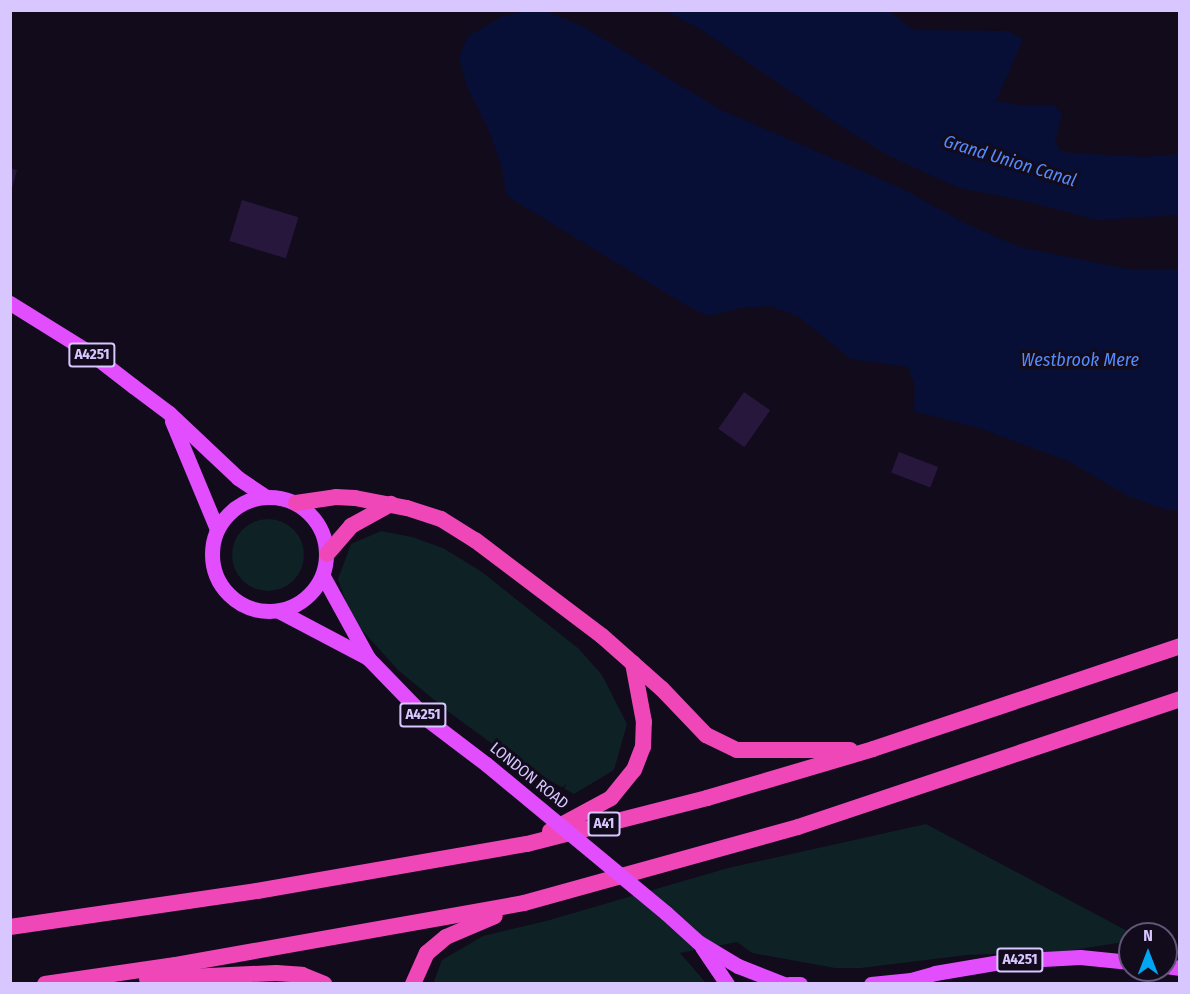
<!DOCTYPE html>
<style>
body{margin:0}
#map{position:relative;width:1190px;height:994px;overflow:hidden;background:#110b1c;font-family:"Fira Sans Condensed",sans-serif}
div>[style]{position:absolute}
.green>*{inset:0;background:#0e2125}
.round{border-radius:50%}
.water>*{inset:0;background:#080f37}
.building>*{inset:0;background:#27173c;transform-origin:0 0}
.primary>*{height:15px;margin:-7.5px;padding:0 7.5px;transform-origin:7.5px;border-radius:7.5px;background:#e24dfe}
.primary>.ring{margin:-7.5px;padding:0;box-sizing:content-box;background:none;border:15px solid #e24dfe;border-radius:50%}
.trunk>*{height:16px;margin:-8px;padding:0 8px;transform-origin:8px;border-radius:8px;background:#f047b8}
.primary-bridge>*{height:15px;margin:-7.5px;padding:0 7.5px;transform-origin:7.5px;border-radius:7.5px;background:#e24dfe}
span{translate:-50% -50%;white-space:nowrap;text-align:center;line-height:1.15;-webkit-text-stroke:6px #110b1c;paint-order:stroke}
.shield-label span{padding:2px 4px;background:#110b1c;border:2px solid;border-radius:4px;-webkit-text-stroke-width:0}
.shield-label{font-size:15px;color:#d8c6ff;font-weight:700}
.street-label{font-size:16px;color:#d8c6ff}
.water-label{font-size:18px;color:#548bfe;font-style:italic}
.frame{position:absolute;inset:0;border:12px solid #d8c6ff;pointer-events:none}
.north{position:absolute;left:1118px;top:922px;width:60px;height:60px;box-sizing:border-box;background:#110b1c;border:2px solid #615677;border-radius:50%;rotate:0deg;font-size:16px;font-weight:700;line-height:24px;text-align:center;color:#d8c6ff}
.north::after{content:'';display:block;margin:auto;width:21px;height:27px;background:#01a5f0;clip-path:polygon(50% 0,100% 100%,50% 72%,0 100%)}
</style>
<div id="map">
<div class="green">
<div class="round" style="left:232px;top:519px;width:72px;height:72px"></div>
<div style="clip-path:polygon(381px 531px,412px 537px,443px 548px,482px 572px,579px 649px,602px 675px,627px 724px,614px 770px,574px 794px,520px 764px,450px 713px,398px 670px,351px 618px,338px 579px,351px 544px)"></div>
<div style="clip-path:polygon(926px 824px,1133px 934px,1130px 934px,1130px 941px,1067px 951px,967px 955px,861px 968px,835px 968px,752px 953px,737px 942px,680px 953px,706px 983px,433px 984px,442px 960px,483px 936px,546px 921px,728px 868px)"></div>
</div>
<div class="water">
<div style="clip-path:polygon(666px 11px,890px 11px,913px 30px,1007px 31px,1023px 39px,996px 101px,1026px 106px,1055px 106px,1062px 114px,1055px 141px,1060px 150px,1070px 153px,1146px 157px,1179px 154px,1179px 215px,1097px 220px,1025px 201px,959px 188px,889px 156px,836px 123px,700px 29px)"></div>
<div style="clip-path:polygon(521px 12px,548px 12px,582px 26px,721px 110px,903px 189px,964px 223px,1020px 247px,1127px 269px,1179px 269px,1179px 510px,1167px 510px,1128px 496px,1068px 461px,979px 428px,914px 411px,915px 386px,908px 367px,851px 359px,799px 317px,770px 306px,741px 308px,708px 316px,684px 304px,507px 196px,502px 167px,488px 128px,468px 89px,459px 58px,468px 36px,503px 16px)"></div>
</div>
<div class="building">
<div style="clip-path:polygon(10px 168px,17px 170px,11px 192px,10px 192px)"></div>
<div style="left:242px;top:200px;width:59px;height:43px;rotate:17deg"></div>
<div style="left:744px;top:392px;width:32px;height:45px;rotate:35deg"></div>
<div style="left:899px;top:452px;width:42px;height:22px;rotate:21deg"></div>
</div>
<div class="primary">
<div style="left:10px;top:303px;width:93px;rotate:31.8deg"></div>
<div style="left:89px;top:352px;width:56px;rotate:37.7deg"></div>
<div style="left:133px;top:386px;width:45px;rotate:36.9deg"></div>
<div style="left:169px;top:413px;width:95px;rotate:43.3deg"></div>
<div style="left:238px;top:478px;width:34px;rotate:34deg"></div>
<div style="left:172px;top:421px;width:117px;rotate:67.4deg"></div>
<div class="ring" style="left:212px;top:497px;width:99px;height:99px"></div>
<div style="left:323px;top:576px;width:94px;rotate:61.2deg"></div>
<div style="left:368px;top:658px;width:86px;rotate:45.9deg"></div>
<div style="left:428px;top:720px;width:73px;rotate:37.2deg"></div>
<div style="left:279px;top:611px;width:101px;rotate:27.8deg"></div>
<div style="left:666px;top:913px;width:43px;rotate:42.2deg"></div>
<div style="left:698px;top:942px;width:47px;rotate:31deg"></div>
<div style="left:738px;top:966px;width:49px;rotate:21.4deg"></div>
<div style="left:702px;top:947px;width:45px;rotate:56deg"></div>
<div style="left:1166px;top:966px;width:14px;rotate:8deg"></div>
<div style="left:789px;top:984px;width:11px"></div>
<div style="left:871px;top:984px;width:40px;rotate:-5.7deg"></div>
<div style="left:911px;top:980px;width:25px;rotate:-16deg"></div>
<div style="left:935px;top:973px;width:72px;rotate:-9.6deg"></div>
<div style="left:1006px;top:961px;width:74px;rotate:-3.1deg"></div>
<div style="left:1080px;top:957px;width:50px;rotate:5.7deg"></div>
</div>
<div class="trunk">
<div style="left:296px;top:503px;width:40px;rotate:-8.5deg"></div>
<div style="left:336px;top:497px;width:19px;rotate:3deg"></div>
<div style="left:355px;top:498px;width:53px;rotate:10.9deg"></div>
<div style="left:407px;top:508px;width:36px;rotate:18deg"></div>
<div style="left:441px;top:519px;width:40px;rotate:32deg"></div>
<div style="left:475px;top:540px;width:159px;rotate:37.1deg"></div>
<div style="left:602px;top:636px;width:80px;rotate:41.5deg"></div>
<div style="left:662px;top:689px;width:64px;rotate:46.3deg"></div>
<div style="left:706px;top:735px;width:34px;rotate:26deg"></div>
<div style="left:737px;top:750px;width:113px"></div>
<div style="left:327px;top:554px;width:37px;rotate:-49deg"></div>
<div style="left:351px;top:526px;width:46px;rotate:-28.8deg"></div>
<div style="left:550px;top:831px;width:69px;rotate:-28.4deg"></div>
<div style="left:611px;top:798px;width:36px;rotate:-51deg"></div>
<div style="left:634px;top:770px;width:25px;rotate:-69deg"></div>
<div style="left:643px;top:747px;width:25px;rotate:-88deg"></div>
<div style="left:644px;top:722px;width:60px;rotate:-100.6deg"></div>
<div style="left:10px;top:927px;width:250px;rotate:-8.3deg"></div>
<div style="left:257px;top:891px;width:274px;rotate:-9.9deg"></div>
<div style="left:527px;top:844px;width:186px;rotate:-14.3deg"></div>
<div style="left:707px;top:798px;width:173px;rotate:-16.4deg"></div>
<div style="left:873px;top:749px;width:324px;rotate:-18.5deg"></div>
<div style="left:147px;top:979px;width:129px;rotate:-2.7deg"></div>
<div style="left:276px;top:973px;width:26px;rotate:4deg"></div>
<div style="left:302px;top:975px;width:24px;rotate:22deg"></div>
<div style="left:45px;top:984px;width:132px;rotate:-8.3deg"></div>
<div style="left:176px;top:965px;width:353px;rotate:-10.1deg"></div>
<div style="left:524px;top:903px;width:284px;rotate:-15.5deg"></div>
<div style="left:798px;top:827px;width:403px;rotate:-18.5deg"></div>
<div style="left:413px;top:984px;width:34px;rotate:-66deg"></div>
<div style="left:427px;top:953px;width:25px;rotate:-40deg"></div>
<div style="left:446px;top:937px;width:53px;rotate:-23.2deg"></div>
</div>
<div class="primary-bridge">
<div style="left:486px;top:764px;width:234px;rotate:39.6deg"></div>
</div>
<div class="shield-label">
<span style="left:92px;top:355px">A4251</span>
<span style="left:423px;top:715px">A4251</span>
<span style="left:604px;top:824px">A41</span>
<span style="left:1020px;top:960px">A4251</span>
</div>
<div class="street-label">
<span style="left:529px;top:776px;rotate:39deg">LONDON ROAD</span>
</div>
<div class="water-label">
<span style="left:1010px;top:161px;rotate:17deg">Grand Union Canal</span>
<span style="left:1080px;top:360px">Westbrook Mere</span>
</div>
<div class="frame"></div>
<div class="north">N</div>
</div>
